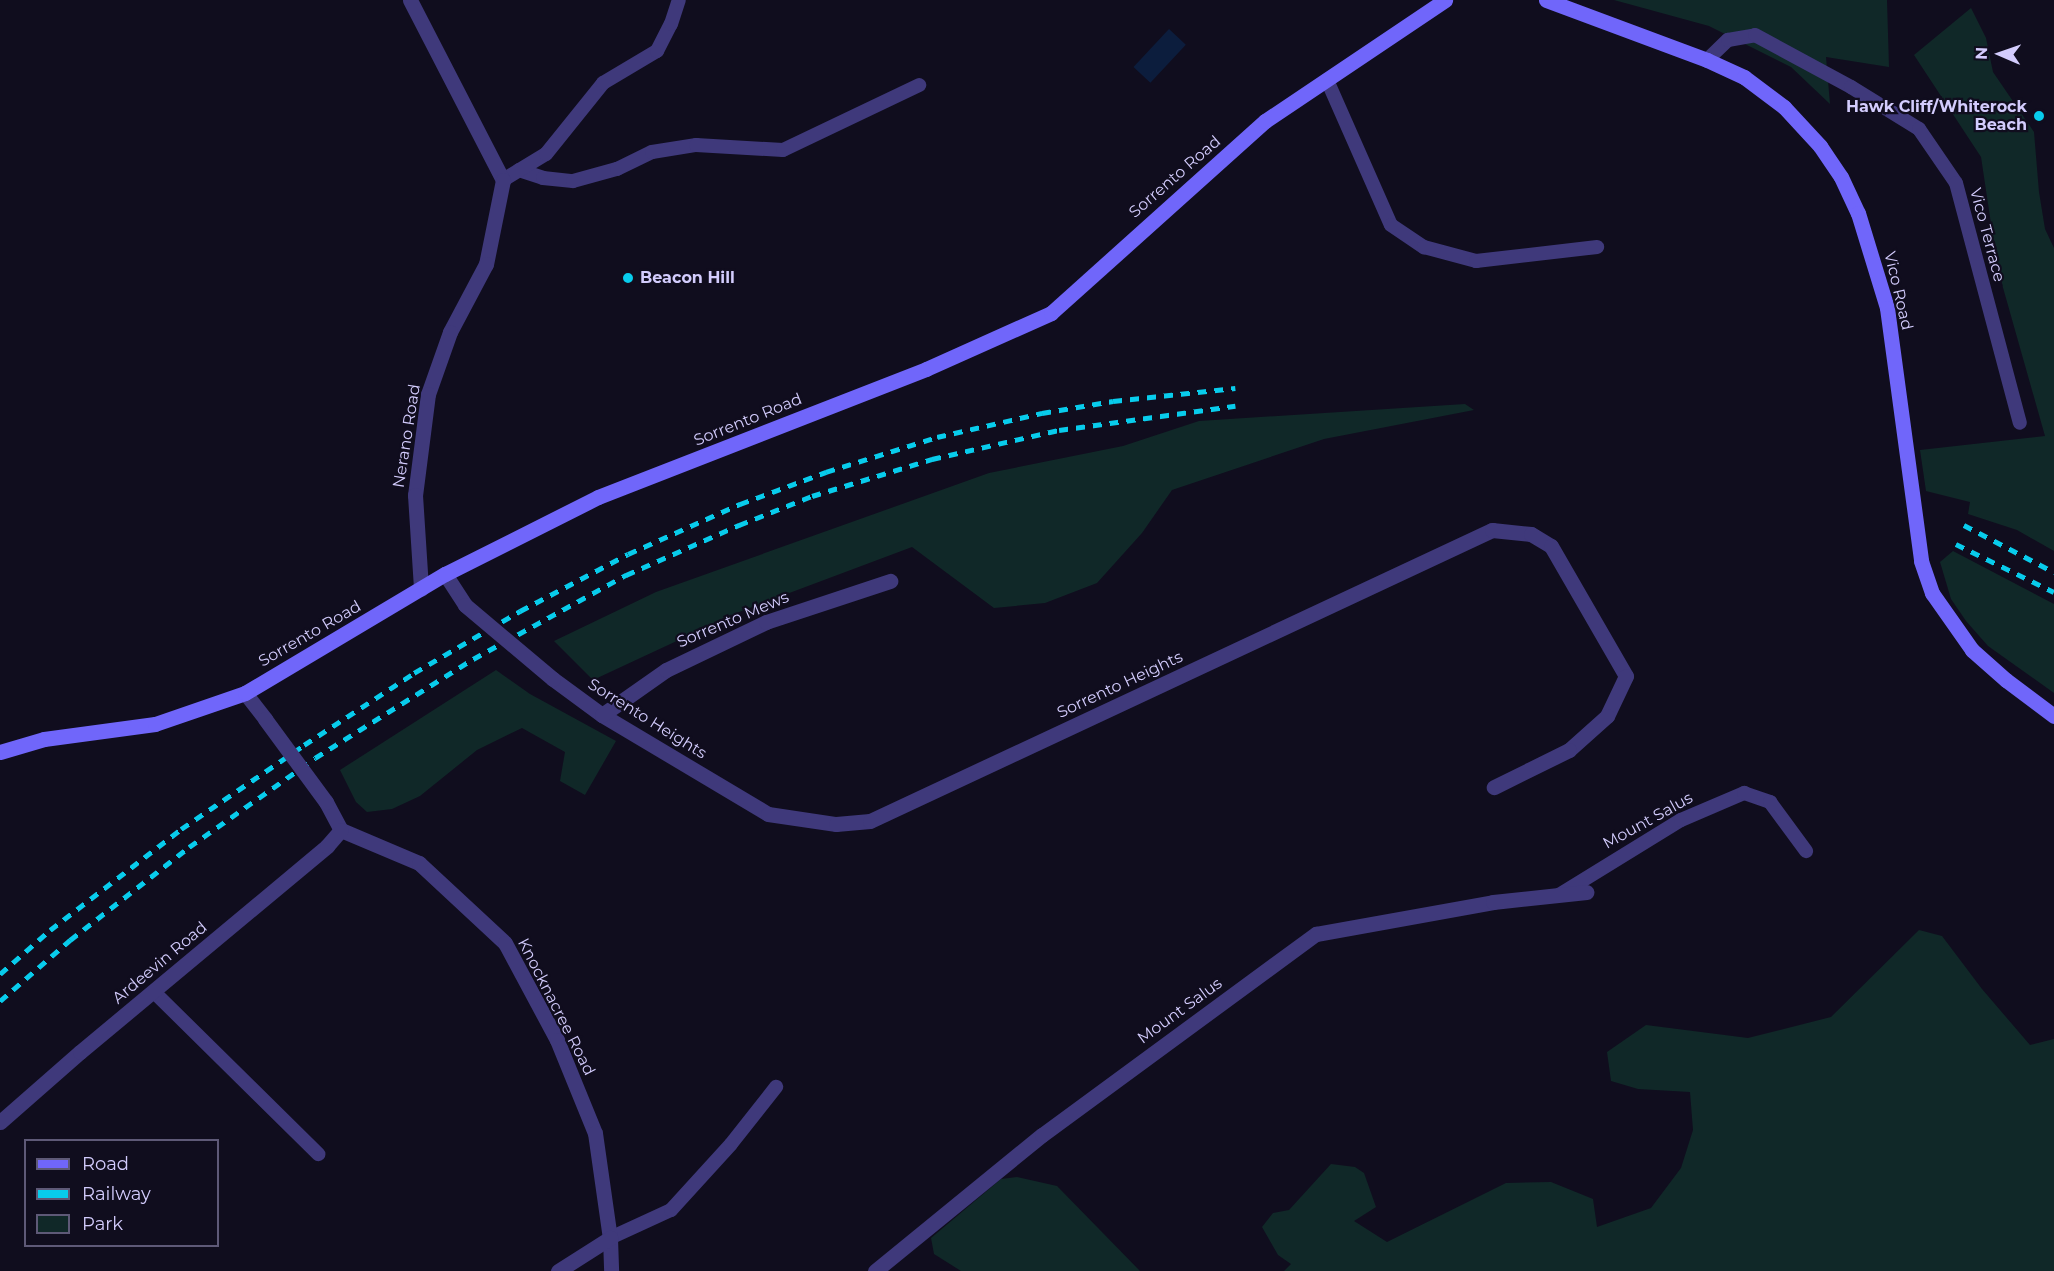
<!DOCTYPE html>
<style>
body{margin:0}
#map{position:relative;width:2054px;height:1271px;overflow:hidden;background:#100d1e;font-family:Montserrat,sans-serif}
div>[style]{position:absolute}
.green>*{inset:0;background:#102828}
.water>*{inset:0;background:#0c1d3d;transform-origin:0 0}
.service>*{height:14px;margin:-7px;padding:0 7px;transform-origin:7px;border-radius:7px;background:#3f397b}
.minor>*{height:15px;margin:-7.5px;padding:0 7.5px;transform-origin:7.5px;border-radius:7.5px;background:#3f397b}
.secondary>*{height:15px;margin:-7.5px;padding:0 7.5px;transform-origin:7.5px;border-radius:7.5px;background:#7066fa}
.rail>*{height:4.5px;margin-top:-2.25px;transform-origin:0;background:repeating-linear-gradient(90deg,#08ccec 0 9px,transparent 0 17px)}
.minor-bridge>*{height:15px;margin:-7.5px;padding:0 7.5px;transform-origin:7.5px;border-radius:7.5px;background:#3f397b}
.dots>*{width:16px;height:16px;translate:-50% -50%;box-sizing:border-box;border:3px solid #100d1e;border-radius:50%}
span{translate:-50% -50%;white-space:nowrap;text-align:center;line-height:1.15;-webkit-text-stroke:4.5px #100d1e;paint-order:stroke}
.poi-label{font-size:16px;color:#d3ccfd;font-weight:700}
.right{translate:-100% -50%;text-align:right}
.left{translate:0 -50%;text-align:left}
.street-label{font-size:16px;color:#d3ccfd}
.legend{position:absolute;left:24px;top:1139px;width:195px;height:108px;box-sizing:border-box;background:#100d1e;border:2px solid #5e5977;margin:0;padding:8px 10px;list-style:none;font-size:18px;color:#d3ccfd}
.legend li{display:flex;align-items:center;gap:12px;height:30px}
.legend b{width:30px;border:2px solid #5e5977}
.north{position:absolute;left:1970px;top:24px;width:60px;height:60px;-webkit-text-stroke:4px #100d1e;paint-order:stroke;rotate:272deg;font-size:16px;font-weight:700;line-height:24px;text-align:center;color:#d3ccfd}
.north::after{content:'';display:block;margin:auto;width:21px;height:27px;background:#d3ccfd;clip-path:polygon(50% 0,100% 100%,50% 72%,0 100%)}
</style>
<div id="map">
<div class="green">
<div style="clip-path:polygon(1614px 0,1887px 0,1889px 67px,1826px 57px,1830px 104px,1791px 67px,1709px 26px)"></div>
<div style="clip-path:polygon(1971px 8px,1986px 38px,1993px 72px,2034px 132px,2039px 192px,2045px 229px,2054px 248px,2054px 551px,2017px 530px,1968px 514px,1970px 502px,1926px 491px,1920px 450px,2045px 436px,1998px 270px,1981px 157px,1914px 55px)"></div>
<div style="clip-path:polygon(1465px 404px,1474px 410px,1324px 439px,1172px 490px,1142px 533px,1097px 583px,1045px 603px,994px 608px,912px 547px,739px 612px,593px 680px,554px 641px,656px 592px,989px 473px,1123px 446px,1199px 421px)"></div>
<div style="clip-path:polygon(1953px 551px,2054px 604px,2054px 693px,1988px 646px,1966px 621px,1951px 599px,1940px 562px)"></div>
<div style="clip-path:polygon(496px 670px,530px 694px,616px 741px,585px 795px,560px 781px,565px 752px,522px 728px,477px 750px,420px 796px,392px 809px,367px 812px,356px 802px,340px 770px)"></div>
<div style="clip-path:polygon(1919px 930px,1942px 936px,1982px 989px,2030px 1045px,2054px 1039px,2054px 1271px,1284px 1271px,1291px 1264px,1278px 1255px,1262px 1227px,1273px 1213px,1289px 1210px,1331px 1164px,1355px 1167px,1364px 1173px,1376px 1207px,1354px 1221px,1387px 1242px,1506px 1183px,1551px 1182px,1593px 1199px,1597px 1227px,1651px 1208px,1681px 1168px,1693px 1130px,1690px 1092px,1638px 1089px,1611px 1081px,1607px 1052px,1646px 1025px,1748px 1038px,1831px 1017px)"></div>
<div style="clip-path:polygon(1017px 1177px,1057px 1186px,1140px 1271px,961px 1271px,934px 1254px,931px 1238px,1001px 1179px)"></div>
</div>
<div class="water">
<div style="left:1169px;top:29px;width:23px;height:52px;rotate:43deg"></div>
</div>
<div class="service">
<div style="left:1707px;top:60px;width:29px;rotate:-44deg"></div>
<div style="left:1728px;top:40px;width:27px;rotate:-10deg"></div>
<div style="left:1755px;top:35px;width:109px;rotate:28.4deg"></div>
<div style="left:1851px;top:87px;width:80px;rotate:31.7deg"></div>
<div style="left:1919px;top:129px;width:65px;rotate:55.6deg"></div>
<div style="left:1956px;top:183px;width:248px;rotate:75.1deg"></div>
<div style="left:1327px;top:80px;width:158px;rotate:66.2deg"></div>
<div style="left:1391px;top:225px;width:40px;rotate:34deg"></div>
<div style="left:1424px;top:247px;width:54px;rotate:15.1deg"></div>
<div style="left:1476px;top:261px;width:122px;rotate:-6.6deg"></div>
<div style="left:519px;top:170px;width:25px;rotate:18deg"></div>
<div style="left:543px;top:178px;width:30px;rotate:6deg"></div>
<div style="left:573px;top:181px;width:46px;rotate:-15.3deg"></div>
<div style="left:617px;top:169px;width:39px;rotate:-26deg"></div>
<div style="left:652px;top:152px;width:45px;rotate:-9deg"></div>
<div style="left:696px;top:145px;width:87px;rotate:3.3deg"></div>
<div style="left:783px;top:150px;width:151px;rotate:-25.5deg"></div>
<div style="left:503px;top:180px;width:50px;rotate:-31.2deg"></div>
<div style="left:546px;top:154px;width:91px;rotate:-51.2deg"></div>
<div style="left:603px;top:83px;width:63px;rotate:-30.7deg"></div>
<div style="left:657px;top:51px;width:30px;rotate:-63deg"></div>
<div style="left:671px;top:24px;width:25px;rotate:-72deg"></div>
<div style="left:1559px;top:895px;width:143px;rotate:-31.6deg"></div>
<div style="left:1681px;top:820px;width:69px;rotate:-23.2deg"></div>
<div style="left:1744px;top:793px;width:28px;rotate:19deg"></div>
<div style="left:1770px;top:802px;width:61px;rotate:53.7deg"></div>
<div style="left:154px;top:992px;width:231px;rotate:44.6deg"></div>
<div style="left:610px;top:1238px;width:67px;rotate:-24.7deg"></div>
<div style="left:671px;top:1210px;width:89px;rotate:-47.7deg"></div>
<div style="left:731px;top:1144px;width:73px;rotate:-51.7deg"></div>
</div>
<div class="minor">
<div style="left:410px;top:0;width:203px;rotate:62.7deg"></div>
<div style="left:503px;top:180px;width:86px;rotate:101.4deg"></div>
<div style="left:486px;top:264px;width:77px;rotate:117.9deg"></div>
<div style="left:450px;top:332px;width:66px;rotate:109.5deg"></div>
<div style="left:428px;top:394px;width:102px;rotate:97.3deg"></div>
<div style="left:415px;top:495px;width:94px;rotate:86.3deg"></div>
<div style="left:445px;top:574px;width:37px;rotate:57deg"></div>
<div style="left:553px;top:679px;width:61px;rotate:36.3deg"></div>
<div style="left:602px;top:715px;width:193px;rotate:30.8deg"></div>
<div style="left:768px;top:814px;width:69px;rotate:8.4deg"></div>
<div style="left:836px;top:824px;width:34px;rotate:-5deg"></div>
<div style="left:870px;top:821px;width:687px;rotate:-25.07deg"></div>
<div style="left:1492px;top:530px;width:39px;rotate:6deg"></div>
<div style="left:1531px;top:534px;width:23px;rotate:31deg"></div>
<div style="left:1551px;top:546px;width:150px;rotate:60deg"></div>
<div style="left:1626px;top:676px;width:44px;rotate:115.4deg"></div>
<div style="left:1607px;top:716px;width:51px;rotate:138.2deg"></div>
<div style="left:1569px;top:750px;width:84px;rotate:153.7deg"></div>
<div style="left:245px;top:693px;width:33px;rotate:52deg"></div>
<div style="left:602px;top:715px;width:78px;rotate:-35.1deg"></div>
<div style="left:666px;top:670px;width:111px;rotate:-25.6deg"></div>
<div style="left:766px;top:622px;width:131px;rotate:-18.3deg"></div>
<div style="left:326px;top:802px;width:32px;rotate:62deg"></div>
<div style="left:341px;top:830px;width:85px;rotate:22.9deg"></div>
<div style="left:419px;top:863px;width:117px;rotate:42.9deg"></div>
<div style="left:505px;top:943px;width:110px;rotate:61.8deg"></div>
<div style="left:557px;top:1040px;width:100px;rotate:67.8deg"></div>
<div style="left:595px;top:1133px;width:106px;rotate:81.9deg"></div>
<div style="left:610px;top:1238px;width:33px;rotate:88deg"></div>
<div style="left:0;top:1122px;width:106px;rotate:-41.2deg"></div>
<div style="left:80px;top:1052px;width:322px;rotate:-39.8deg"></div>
<div style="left:327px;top:846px;width:21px;rotate:-49deg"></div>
<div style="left:558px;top:1271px;width:62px;rotate:-32.4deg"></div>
<div style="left:875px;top:1271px;width:215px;rotate:-39.2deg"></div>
<div style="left:1042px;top:1135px;width:340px;rotate:-36.3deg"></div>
<div style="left:1316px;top:934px;width:180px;rotate:-10.2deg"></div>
<div style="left:1493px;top:902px;width:94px;rotate:-6.1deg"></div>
</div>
<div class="secondary">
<div style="left:1546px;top:0;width:172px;rotate:20.4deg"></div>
<div style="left:1707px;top:60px;width:41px;rotate:24.7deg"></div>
<div style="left:1744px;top:77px;width:50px;rotate:36.9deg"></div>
<div style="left:1784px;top:107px;width:53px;rotate:47.3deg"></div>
<div style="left:1820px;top:146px;width:37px;rotate:56deg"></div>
<div style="left:1841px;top:177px;width:40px;rotate:65deg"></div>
<div style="left:1858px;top:213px;width:99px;rotate:73deg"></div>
<div style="left:1887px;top:308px;width:255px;rotate:82.3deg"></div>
<div style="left:1921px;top:561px;width:34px;rotate:71deg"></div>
<div style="left:1932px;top:593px;width:70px;rotate:54.9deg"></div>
<div style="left:1972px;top:650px;width:45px;rotate:41.4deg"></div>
<div style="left:2006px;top:680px;width:60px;rotate:36.9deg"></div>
<div style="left:0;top:752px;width:46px;rotate:-16.5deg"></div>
<div style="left:44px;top:739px;width:112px;rotate:-7.7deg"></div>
<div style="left:155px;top:724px;width:95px;rotate:-19deg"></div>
<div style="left:245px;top:693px;width:233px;rotate:-30.8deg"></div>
<div style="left:445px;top:574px;width:171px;rotate:-26.7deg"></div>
<div style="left:598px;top:497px;width:352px;rotate:-21.3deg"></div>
<div style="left:926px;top:369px;width:137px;rotate:-24.1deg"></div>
<div style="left:1051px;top:313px;width:288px;rotate:-41.9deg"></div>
<div style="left:1265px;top:121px;width:217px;rotate:-33.9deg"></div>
</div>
<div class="rail">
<div style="left:1964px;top:525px;width:102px;rotate:27.6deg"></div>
<div style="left:1956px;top:544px;width:109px;rotate:26.1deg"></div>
<div style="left:0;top:974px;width:67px;rotate:-41.3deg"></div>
<div style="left:50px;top:930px;width:165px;rotate:-37.6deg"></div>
<div style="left:181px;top:829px;width:149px;rotate:-34.3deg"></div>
<div style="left:304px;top:745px;width:131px;rotate:-33.2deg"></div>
<div style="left:414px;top:673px;width:123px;rotate:-30.3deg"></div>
<div style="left:520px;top:611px;width:122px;rotate:-27.8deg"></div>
<div style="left:628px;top:554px;width:123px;rotate:-24.1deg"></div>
<div style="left:740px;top:504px;width:92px;rotate:-20.4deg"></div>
<div style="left:826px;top:472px;width:116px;rotate:-17.5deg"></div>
<div style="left:937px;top:437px;width:108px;rotate:-12.9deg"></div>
<div style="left:1042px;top:413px;width:72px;rotate:-9.6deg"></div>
<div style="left:1113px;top:401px;width:123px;rotate:-6.1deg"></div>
<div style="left:0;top:1001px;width:93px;rotate:-41.1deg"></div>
<div style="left:70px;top:940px;width:151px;rotate:-38deg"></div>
<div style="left:189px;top:847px;width:154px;rotate:-35.2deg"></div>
<div style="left:315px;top:758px;width:186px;rotate:-32.1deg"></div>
<div style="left:473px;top:659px;width:175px;rotate:-28.8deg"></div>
<div style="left:626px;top:575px;width:124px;rotate:-23.9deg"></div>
<div style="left:739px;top:525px;width:79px;rotate:-21.7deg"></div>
<div style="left:812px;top:496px;width:126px;rotate:-17.1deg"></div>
<div style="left:932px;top:459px;width:130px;rotate:-12.9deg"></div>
<div style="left:1059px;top:430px;width:178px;rotate:-7.8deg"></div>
</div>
<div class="minor-bridge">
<div style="left:465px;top:605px;width:115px;rotate:40.1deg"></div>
<div style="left:265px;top:719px;width:103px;rotate:53.7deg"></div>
</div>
<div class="dots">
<div style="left:2039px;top:116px;background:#08ccec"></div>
<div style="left:628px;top:278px;background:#08ccec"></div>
</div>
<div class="poi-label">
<span class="right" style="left:2027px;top:116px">Hawk Cliff/Whiterock<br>Beach</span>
<span class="left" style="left:640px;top:278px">Beacon Hill</span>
</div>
<div class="street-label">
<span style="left:1175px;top:177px;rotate:-41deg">Sorrento Road</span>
<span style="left:1987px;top:235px;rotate:75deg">Vico Terrace</span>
<span style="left:1898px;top:291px;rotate:77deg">Vico Road</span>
<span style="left:748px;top:420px;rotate:-22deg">Sorrento Road</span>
<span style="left:407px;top:436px;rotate:-81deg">Nerano Road</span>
<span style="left:733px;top:620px;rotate:-23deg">Sorrento Mews</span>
<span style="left:310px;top:634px;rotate:-30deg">Sorrento Road</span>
<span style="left:1120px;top:685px;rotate:-25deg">Sorrento Heights</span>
<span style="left:647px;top:719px;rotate:32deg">Sorrento Heights</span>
<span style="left:1648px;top:821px;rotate:-29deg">Mount Salus</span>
<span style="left:160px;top:963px;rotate:-40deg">Ardeevin Road</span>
<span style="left:556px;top:1007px;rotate:63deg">Knocknacree Road</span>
<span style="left:1180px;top:1011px;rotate:-36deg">Mount Salus</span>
</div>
<ul class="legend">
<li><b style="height:8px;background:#7066fa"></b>Road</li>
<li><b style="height:8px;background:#08ccec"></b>Railway</li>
<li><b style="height:16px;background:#102828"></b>Park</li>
</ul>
<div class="north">N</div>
</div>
